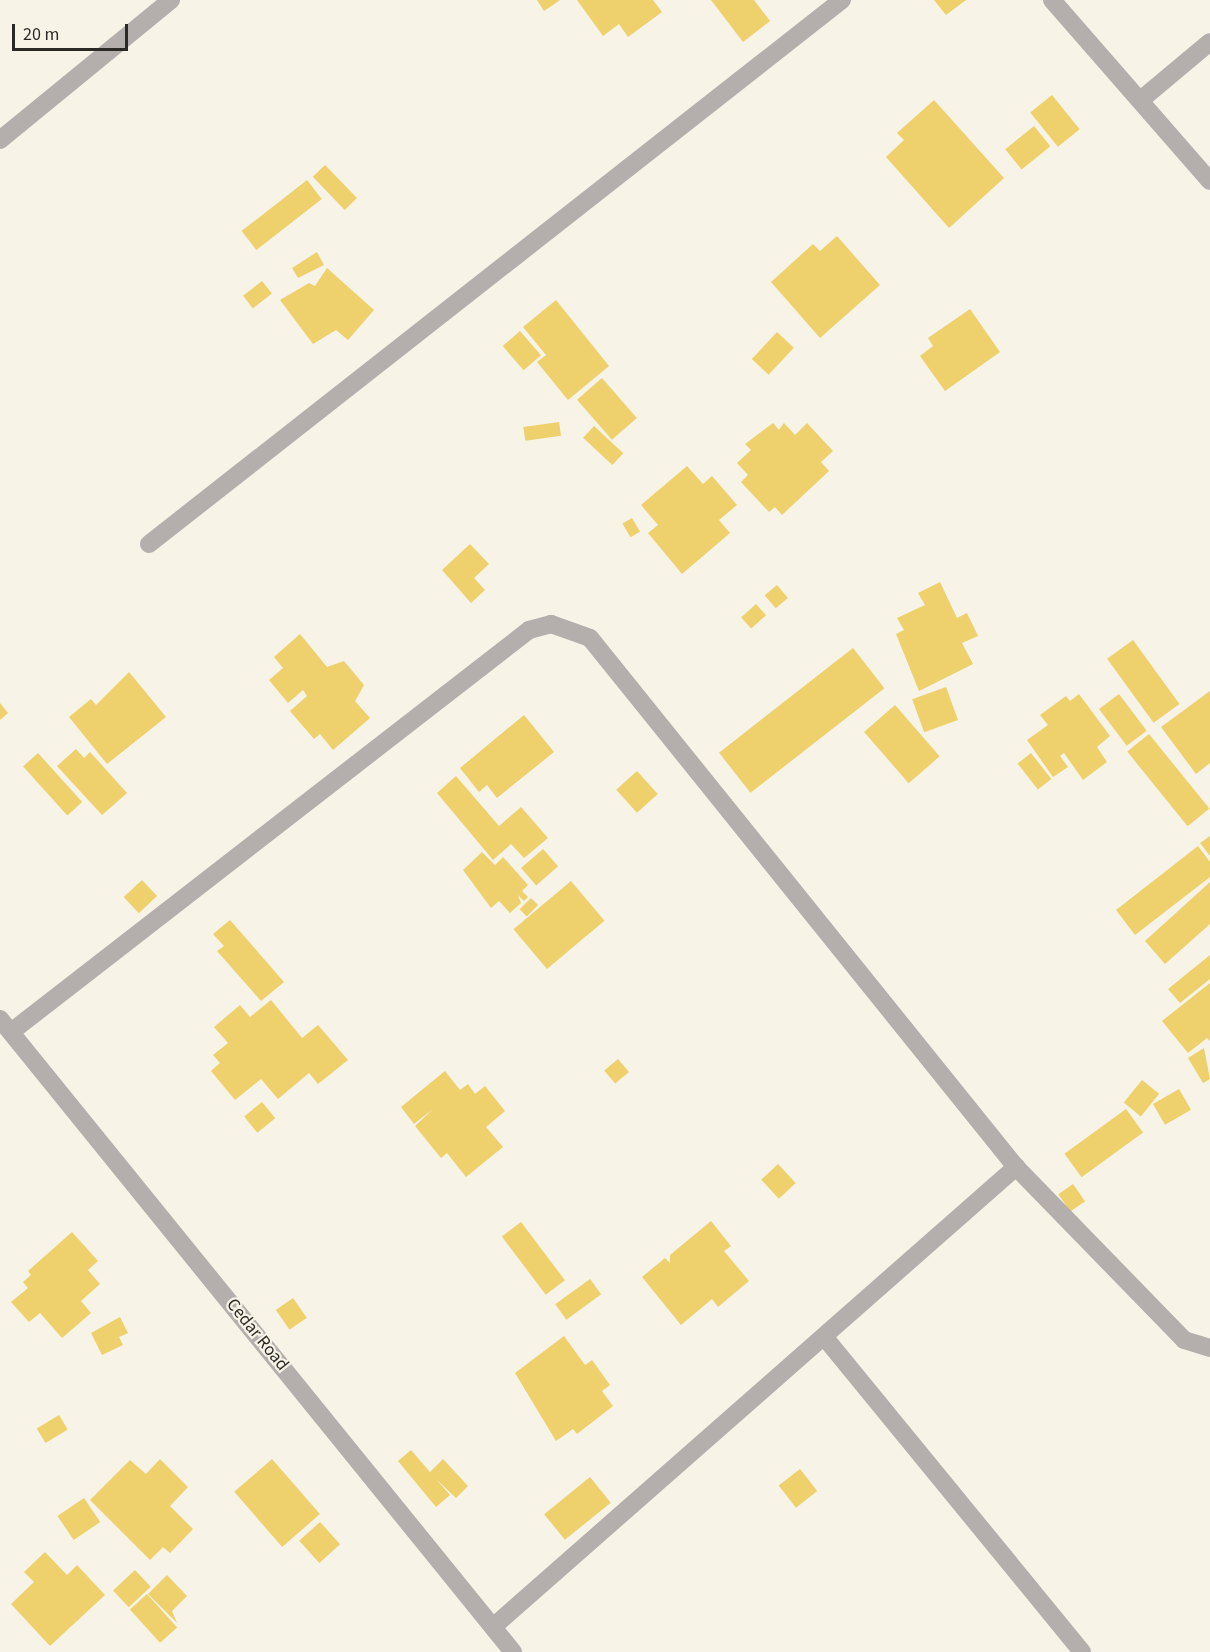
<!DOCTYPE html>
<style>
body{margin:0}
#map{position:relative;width:1210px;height:1652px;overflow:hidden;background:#f7f3e7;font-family:"Source Sans 3",sans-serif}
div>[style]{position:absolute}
.building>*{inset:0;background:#eed06c;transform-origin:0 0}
.minor>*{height:18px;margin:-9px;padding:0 9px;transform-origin:9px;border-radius:9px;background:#b4aead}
.tertiary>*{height:18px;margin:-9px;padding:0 9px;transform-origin:9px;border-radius:9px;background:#b4aead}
span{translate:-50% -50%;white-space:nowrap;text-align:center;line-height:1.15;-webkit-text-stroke:4.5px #f7f3e7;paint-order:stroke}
.street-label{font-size:18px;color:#2a2925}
.scale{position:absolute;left:12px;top:24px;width:116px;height:27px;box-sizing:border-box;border:3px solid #2a2925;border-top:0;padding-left:8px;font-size:18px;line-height:21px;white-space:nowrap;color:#2a2925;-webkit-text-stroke:4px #f7f3e7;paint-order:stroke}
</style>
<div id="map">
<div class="building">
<div style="clip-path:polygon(537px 0,560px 0,544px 11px)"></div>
<div style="clip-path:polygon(577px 0,653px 0,662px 12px,628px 37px,619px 24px,603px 36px)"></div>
<div style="clip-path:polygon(711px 0,754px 0,770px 21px,743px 42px)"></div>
<div style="clip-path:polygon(934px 0,966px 0,946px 15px)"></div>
<div style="left:1052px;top:95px;width:44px;height:28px;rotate:51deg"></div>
<div style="clip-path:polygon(934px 100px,1004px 178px,949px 228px,886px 157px,904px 140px,897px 133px)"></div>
<div style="left:1034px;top:126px;width:26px;height:37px;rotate:51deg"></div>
<div style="left:325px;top:165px;width:46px;height:17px;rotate:46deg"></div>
<div style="left:307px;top:180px;width:24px;height:83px;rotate:52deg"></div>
<div style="clip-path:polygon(837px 236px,880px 285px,820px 338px,771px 282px,813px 244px,820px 251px)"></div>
<div style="clip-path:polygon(317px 252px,324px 265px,298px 278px,292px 268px)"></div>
<div style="clip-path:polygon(327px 268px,374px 310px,348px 340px,336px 330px,313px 344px,280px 300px,309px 283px,315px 286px)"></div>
<div style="left:262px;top:281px;width:16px;height:24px;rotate:52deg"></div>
<div style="clip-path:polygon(556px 300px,609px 366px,568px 400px,537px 362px,546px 355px,523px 327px)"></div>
<div style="clip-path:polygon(970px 309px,1000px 352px,945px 391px,920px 356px,933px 346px,928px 338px)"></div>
<div style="left:520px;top:331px;width:32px;height:23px;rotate:49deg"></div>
<div style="left:777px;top:332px;width:23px;height:37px;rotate:43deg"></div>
<div style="left:602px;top:378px;width:53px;height:33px;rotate:49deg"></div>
<div style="left:559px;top:422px;width:14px;height:36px;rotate:82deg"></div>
<div style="clip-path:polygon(773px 423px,779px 430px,784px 423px,795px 435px,807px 423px,833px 451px,821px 462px,829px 471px,782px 515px,775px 507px,769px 512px,741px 482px,748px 475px,737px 463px,751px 450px,745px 444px)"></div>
<div style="left:594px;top:426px;width:40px;height:16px;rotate:43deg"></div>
<div style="clip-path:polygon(687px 466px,703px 484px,712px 476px,737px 505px,719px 520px,730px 533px,682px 574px,648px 533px,658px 525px,641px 505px)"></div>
<div style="left:632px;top:518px;width:16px;height:11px;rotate:60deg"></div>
<div style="clip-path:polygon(470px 544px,489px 564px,474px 578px,485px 590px,471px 603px,442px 570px)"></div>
<div style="clip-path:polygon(940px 582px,957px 618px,967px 613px,978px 636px,962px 643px,973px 664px,919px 691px,896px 634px,904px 630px,897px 618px,925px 605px,918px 593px)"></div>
<div style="left:777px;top:585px;width:17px;height:16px;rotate:50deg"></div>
<div style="left:756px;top:604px;width:15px;height:20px;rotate:48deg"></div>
<div style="clip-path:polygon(300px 634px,327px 667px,344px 661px,364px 685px,355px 701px,370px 718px,333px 750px,320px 734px,314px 739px,290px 711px,307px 696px,303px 690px,288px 703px,269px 680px,283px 668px,274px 657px)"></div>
<div style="left:1133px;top:640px;width:79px;height:32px;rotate:54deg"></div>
<div style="left:853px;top:648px;width:51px;height:170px;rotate:52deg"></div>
<div style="clip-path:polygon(129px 672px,166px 717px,107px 764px,69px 717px,91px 699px,96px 705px)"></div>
<div style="left:946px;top:687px;width:35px;height:36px;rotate:70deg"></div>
<div style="clip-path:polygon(1210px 691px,1210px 763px,1196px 774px,1161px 727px)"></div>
<div style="clip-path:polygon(1079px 694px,1110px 736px,1097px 747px,1107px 762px,1083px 780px,1064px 753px,1060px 756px,1068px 767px,1053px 777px,1027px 740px,1048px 725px,1040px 715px,1066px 696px,1070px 701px)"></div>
<div style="left:1119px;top:694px;width:46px;height:25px;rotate:53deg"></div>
<div style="clip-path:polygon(0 703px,8px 713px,0 720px)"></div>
<div style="left:895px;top:705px;width:68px;height:41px;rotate:49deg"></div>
<div style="clip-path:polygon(524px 715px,554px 752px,497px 798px,487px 785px,479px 792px,460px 768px)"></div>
<div style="left:1149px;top:734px;width:96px;height:28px;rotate:51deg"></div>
<div style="clip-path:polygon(76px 749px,84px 758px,90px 752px,127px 793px,102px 815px,57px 766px)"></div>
<div style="left:38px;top:753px;width:66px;height:20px;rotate:48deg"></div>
<div style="left:1031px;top:753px;width:33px;height:17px;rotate:52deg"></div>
<div style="left:637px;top:771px;width:31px;height:28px;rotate:48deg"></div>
<div style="clip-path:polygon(456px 776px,499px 826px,521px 807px,548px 838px,524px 858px,511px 844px,493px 860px,437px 793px)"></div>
<div style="clip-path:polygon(1210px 836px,1210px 856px,1200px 843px)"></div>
<div style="clip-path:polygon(1198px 846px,1210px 862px,1210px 877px,1135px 935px,1116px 910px)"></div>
<div style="left:543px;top:849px;width:23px;height:29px;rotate:49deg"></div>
<div style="clip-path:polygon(482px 852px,495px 865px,503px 857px,528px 885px,522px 891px,528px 897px,524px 901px,518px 895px,521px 903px,510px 913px,499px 901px,491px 908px,463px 870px)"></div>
<div style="left:142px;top:880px;width:22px;height:25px;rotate:47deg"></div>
<div style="left:571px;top:881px;width:52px;height:75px;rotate:50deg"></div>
<div style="clip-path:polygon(1210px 882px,1210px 924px,1165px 964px,1145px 941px)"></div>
<div style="left:531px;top:898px;width:10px;height:16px;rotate:45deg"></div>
<div style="clip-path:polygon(230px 920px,284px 982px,261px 1001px,217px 951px,224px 946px,213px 934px)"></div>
<div style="clip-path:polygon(1210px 955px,1210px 979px,1180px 1003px,1168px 989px)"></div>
<div style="clip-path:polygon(1210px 983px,1210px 1041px,1207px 1038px,1188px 1053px,1162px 1021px)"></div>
<div style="clip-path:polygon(271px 1000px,302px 1038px,318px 1025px,348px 1060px,318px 1084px,309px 1073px,278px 1099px,261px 1079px,235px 1100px,211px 1071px,220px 1063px,213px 1055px,228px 1043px,214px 1027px,240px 1005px,250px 1017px)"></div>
<div style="clip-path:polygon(1204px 1048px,1210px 1079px,1203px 1083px,1188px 1058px)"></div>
<div style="left:618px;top:1059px;width:17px;height:18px;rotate:50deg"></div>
<div style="clip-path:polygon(445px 1071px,460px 1090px,468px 1084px,475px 1094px,485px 1086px,505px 1111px,486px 1127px,503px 1147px,466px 1177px,447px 1153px,441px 1158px,415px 1126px,433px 1109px,414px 1124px,401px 1107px)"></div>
<div style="left:1142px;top:1080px;width:22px;height:29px;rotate:39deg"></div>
<div style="left:1179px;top:1089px;width:24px;height:30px;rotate:60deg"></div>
<div style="left:262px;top:1102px;width:21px;height:23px;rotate:51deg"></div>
<div style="left:1126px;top:1109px;width:29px;height:76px;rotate:54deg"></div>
<div style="left:778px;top:1164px;width:26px;height:23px;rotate:47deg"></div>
<div style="left:1073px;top:1184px;width:21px;height:18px;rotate:55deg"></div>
<div style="clip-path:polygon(711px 1221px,731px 1246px,724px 1251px,749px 1281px,718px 1307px,712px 1299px,681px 1325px,642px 1277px,665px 1258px,670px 1263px,670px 1255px)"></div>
<div style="left:521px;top:1222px;width:73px;height:24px;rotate:53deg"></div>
<div style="clip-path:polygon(72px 1232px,98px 1261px,88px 1270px,100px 1284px,81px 1301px,91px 1313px,62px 1338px,40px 1313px,29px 1322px,11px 1302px,28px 1288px,23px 1282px,31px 1275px,28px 1271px)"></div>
<div style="left:590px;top:1279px;width:19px;height:43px;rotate:54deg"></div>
<div style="left:293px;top:1298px;width:24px;height:21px;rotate:55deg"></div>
<div style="clip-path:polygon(120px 1317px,128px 1333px,119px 1337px,123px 1345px,102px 1355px,91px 1333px)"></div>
<div style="clip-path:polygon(564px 1336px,585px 1365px,592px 1360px,610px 1385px,602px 1391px,613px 1406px,577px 1434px,573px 1429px,556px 1441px,515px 1373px)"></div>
<div style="left:59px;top:1415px;width:17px;height:26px;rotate:59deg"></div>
<div style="clip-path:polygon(411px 1450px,430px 1472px,443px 1459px,468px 1486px,456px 1498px,436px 1479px,450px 1495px,436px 1507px,398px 1461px)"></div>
<div style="clip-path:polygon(160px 1459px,188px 1487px,170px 1506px,193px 1529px,170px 1553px,163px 1547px,150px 1560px,90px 1500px,130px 1460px,146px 1474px)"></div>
<div style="left:272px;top:1459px;width:73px;height:50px;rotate:49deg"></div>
<div style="left:800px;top:1469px;width:28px;height:27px;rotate:52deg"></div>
<div style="left:590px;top:1477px;width:33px;height:59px;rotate:51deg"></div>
<div style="left:84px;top:1498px;width:29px;height:32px;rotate:56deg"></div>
<div style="left:320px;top:1522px;width:30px;height:28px;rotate:48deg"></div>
<div style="clip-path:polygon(45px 1552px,67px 1575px,77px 1565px,105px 1595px,50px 1646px,11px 1604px,34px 1582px,24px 1572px)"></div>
<div style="left:135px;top:1570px;width:23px;height:30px;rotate:47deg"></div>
<div style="clip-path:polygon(167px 1575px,187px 1596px,172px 1611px,177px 1623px,148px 1594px)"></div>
<div style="left:147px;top:1594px;width:45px;height:23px;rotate:48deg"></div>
</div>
<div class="minor">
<div style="left:1052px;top:0;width:240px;rotate:48.9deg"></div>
<div style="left:1143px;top:98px;width:87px;rotate:-39.9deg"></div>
<div style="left:149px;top:544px;width:881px;rotate:-38.13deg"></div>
<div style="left:0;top:1019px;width:815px;rotate:50.98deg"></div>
<div style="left:11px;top:1032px;width:656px;rotate:-37.81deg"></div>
<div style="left:529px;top:630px;width:23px;rotate:-15deg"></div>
<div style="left:551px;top:624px;width:41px;rotate:19.7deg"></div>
<div style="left:590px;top:638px;width:679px;rotate:51.16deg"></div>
<div style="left:1016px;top:1167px;width:241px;rotate:45.8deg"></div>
<div style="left:1184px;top:1340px;width:27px;rotate:17deg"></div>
<div style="left:826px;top:1339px;width:404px;rotate:50.7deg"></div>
<div style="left:493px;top:1627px;width:697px;rotate:-41.33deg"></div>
</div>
<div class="tertiary">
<div style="left:0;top:140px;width:221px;rotate:-39.3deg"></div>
</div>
<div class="street-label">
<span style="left:257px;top:1335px;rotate:51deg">Cedar Road</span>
</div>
<div class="scale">20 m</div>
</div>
